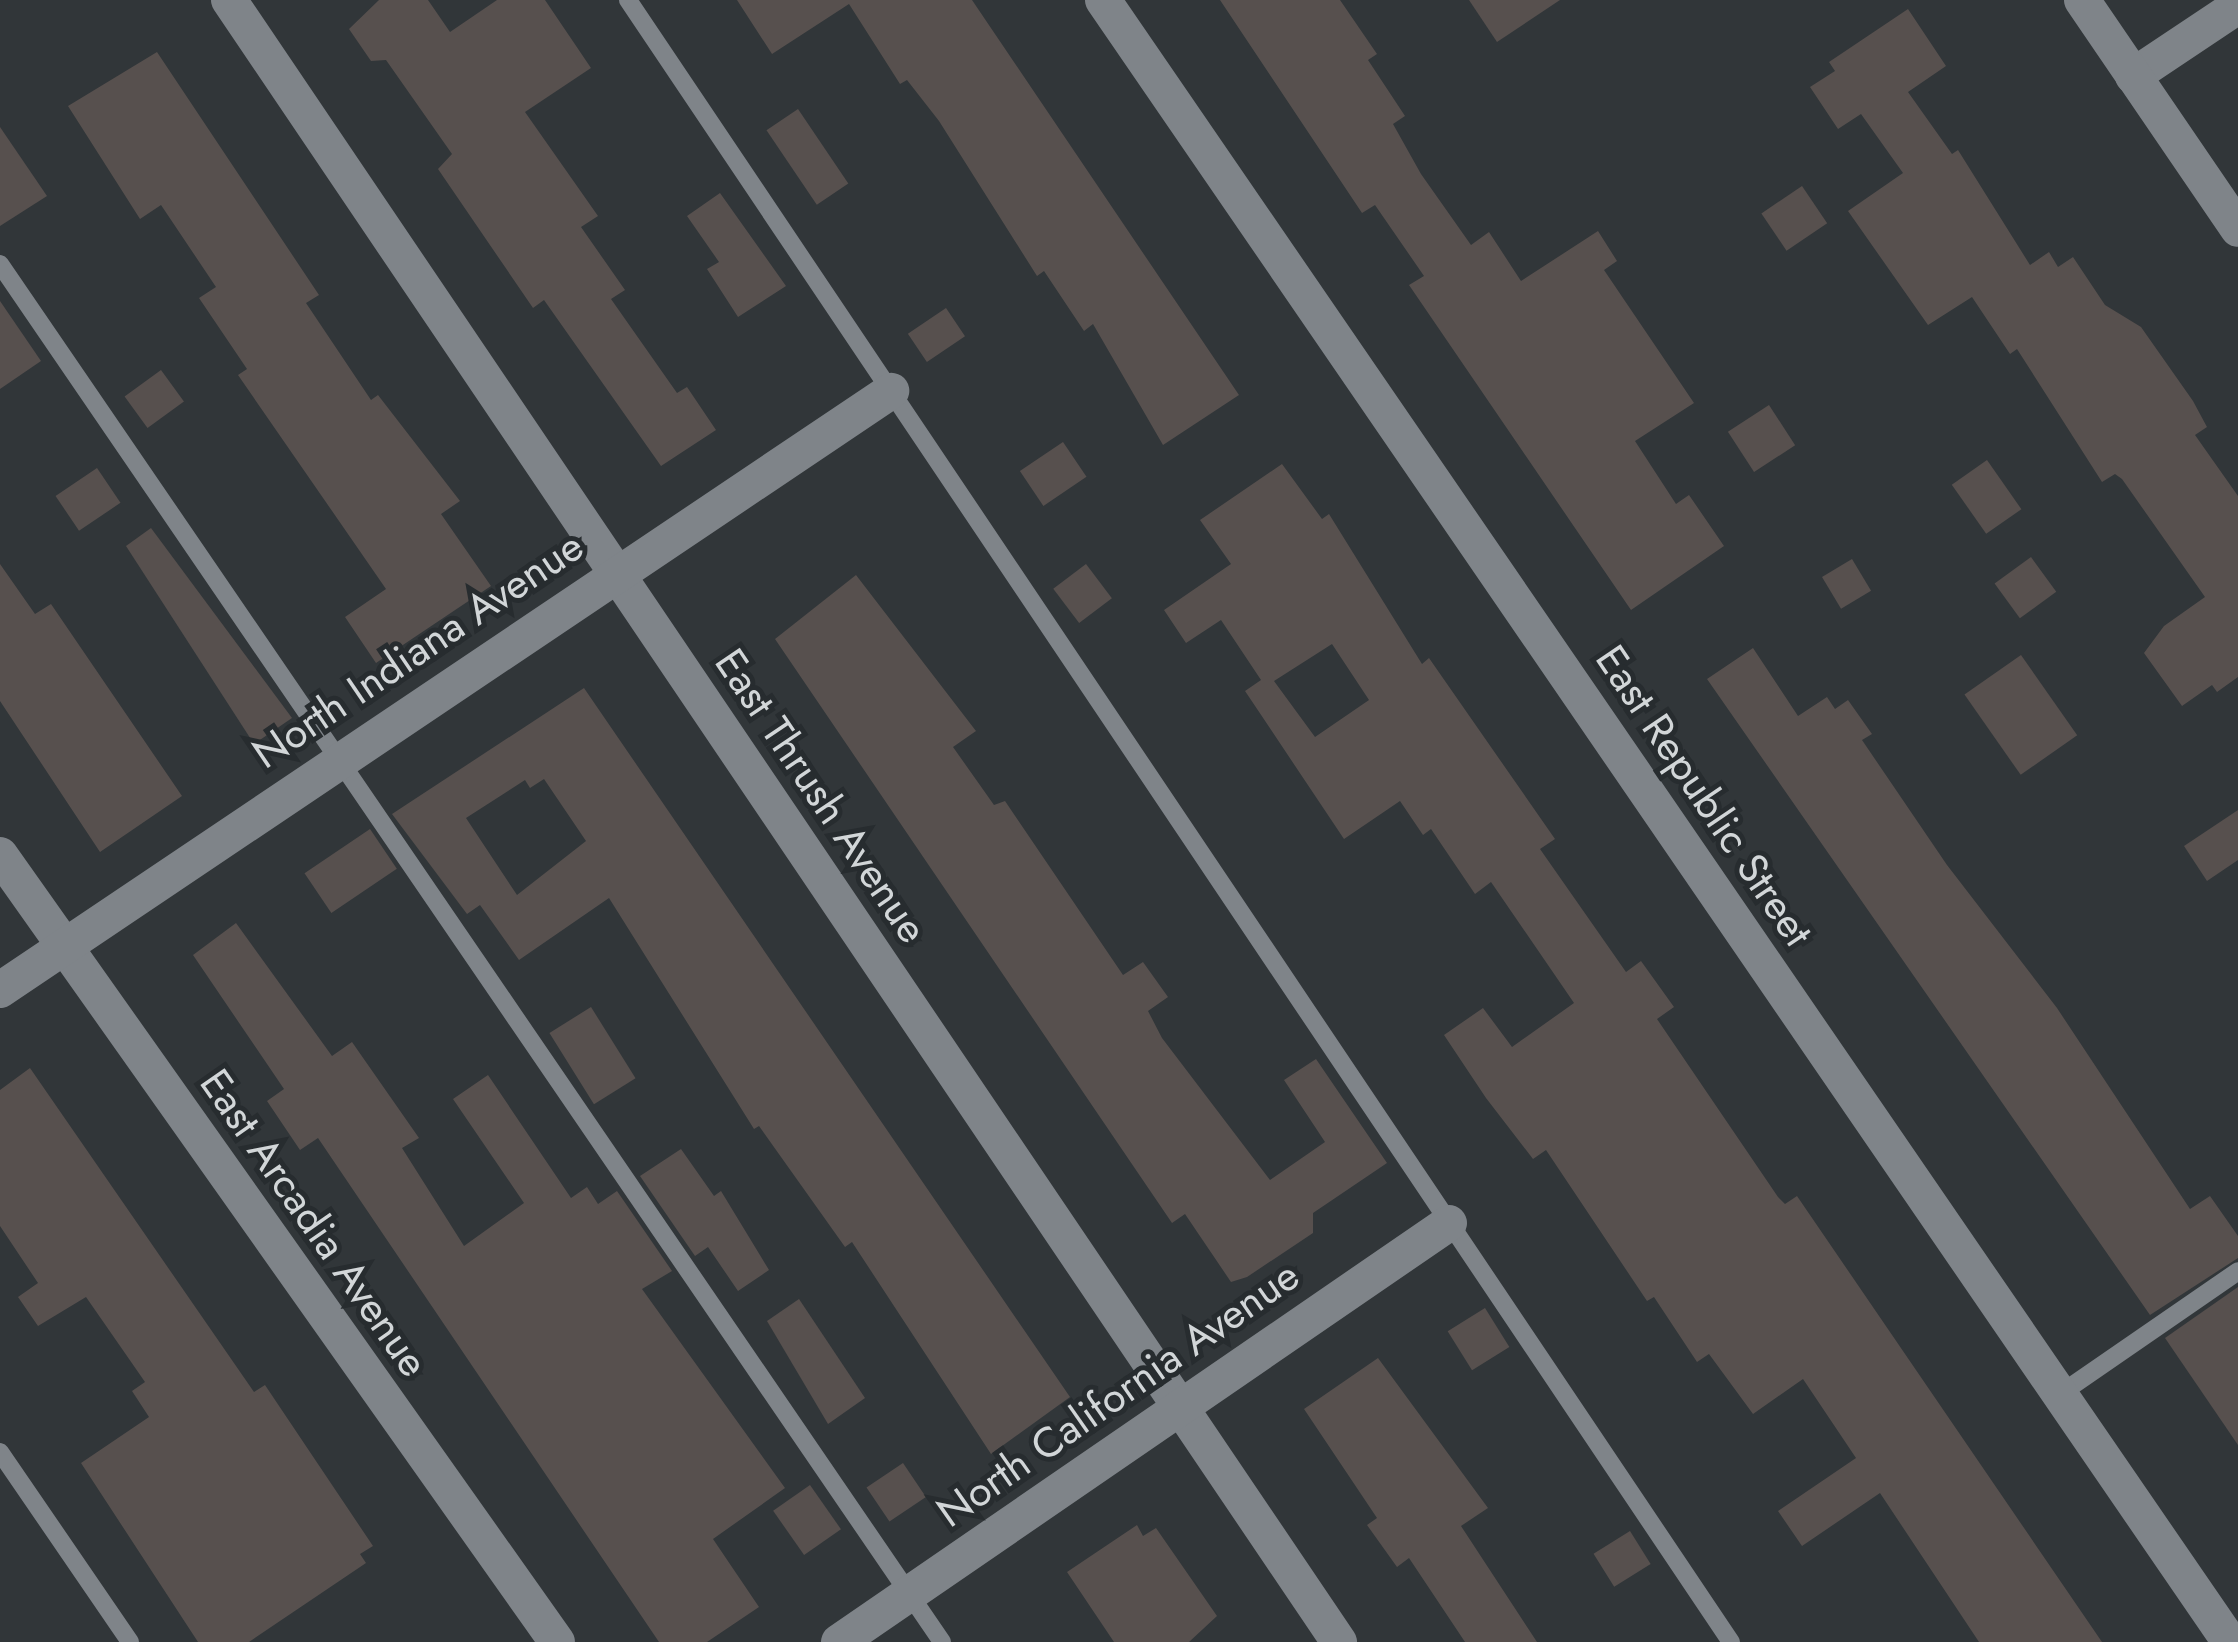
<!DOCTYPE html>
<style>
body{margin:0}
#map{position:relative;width:2238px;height:1642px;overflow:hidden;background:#313639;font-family:Jost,sans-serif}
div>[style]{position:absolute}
.building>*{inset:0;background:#57504e;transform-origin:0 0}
.lane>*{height:18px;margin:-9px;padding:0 9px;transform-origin:9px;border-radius:9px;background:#7f8489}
.street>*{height:36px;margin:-18px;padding:0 18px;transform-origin:18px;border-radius:18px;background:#7f8489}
.secondary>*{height:36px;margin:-18px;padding:0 18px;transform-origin:18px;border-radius:18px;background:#7f8489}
span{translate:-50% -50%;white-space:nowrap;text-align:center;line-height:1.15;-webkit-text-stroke:10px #272c2f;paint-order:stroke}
.street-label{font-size:42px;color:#d2d6d8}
</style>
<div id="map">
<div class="building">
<div style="clip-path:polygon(379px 0,428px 0,450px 32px,497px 0,545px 0,591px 68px,525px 112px,598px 216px,581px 227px,625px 290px,611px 299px,677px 393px,687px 387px,716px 430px,661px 466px,544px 300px,533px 308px,438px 169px,452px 154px,386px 60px,371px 61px,349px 29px)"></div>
<div style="clip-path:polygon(737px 0,972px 0,1239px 395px,1163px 445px,1093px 324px,1084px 331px,1044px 271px,1037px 276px,939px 121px,907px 80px,900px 84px,849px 4px,772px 54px)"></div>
<div style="clip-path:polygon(1220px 0,1340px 0,1377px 54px,1368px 60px,1405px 116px,1393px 124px,1421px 174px,1471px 245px,1489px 232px,1521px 281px,1598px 231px,1617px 261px,1604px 270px,1694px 403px,1635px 441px,1676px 504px,1689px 495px,1724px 546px,1631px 610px,1409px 285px,1424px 276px,1375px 205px,1362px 213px)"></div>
<div style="clip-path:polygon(1469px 0,1560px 0,1497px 42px)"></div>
<div style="clip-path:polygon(1908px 9px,1946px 66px,1908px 92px,1952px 154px,1958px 150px,2030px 265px,2049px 252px,2058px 267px,2073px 257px,2105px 305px,2141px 327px,2193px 401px,2207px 427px,2195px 435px,2238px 496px,2238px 677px,2217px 692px,2212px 685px,2182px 706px,2144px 653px,2164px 626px,2205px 597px,2122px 479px,2115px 474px,2102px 482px,2017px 349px,2010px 354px,1972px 297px,1928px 325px,1848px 211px,1903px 173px,1861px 114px,1838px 129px,1810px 87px,1835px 71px,1829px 62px)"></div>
<div style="clip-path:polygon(157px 52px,319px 295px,306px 303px,371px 400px,378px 395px,460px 501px,441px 514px,491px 586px,376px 663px,345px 617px,386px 589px,238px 375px,247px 369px,199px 298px,216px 287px,161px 205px,140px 219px,68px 106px)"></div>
<div style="left:798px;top:109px;width:90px;height:38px;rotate:56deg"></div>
<div style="clip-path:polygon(0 127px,47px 196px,0 226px)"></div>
<div style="left:1802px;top:186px;width:45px;height:49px;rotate:56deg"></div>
<div style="clip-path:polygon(720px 193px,786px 286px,738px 317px,707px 269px,719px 262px,687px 216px)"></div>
<div style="clip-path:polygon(0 301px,41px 361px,0 389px)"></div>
<div style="left:946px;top:308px;width:34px;height:46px;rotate:56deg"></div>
<div style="left:161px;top:370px;width:39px;height:45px;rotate:54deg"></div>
<div style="left:1769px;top:405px;width:48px;height:49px;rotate:57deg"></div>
<div style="left:1063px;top:442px;width:42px;height:52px;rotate:56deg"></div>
<div style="left:1987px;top:460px;width:60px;height:43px;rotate:55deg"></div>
<div style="clip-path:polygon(evenodd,1282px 464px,1322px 519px,1329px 514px,1422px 664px,1429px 658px,1555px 839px,1540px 849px,1626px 972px,1641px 961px,1674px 1007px,1657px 1019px,1778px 1197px,1785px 1204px,1797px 1196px,2102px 1642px,1979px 1642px,1880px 1493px,1802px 1546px,1778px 1511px,1856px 1458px,1803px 1379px,1753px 1414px,1709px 1354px,1697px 1362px,1654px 1297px,1647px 1301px,1546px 1150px,1533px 1159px,1486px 1098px,1444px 1035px,1483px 1008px,1512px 1047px,1574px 1003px,1491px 882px,1475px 894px,1431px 829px,1423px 835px,1400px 801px,1344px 839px,1245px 691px,1261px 680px,1221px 620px,1186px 643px,1164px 610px,1231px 564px,1200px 520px,1282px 464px,1332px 644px,1369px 700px,1315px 737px,1274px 681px,1332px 644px)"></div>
<div style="left:97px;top:468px;width:42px;height:50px;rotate:56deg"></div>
<div style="clip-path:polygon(151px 528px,292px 718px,254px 744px,126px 546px)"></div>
<div style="left:2031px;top:557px;width:43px;height:45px;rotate:54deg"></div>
<div style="left:1852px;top:559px;width:37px;height:35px;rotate:59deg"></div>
<div style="clip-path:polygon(0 564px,35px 614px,51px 604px,182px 796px,100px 852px,0 701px)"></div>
<div style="left:1086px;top:564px;width:43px;height:41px;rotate:53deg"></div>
<div style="clip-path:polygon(856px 575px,976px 731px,953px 747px,994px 805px,1005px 801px,1123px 975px,1143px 962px,1168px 997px,1148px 1011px,1162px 1038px,1270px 1180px,1325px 1142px,1284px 1080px,1316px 1059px,1387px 1163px,1313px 1213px,1313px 1233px,1247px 1277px,1231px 1282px,1185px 1214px,1172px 1223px,775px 639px)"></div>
<div style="clip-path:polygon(1753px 648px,1798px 716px,1827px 697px,1835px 709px,1848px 700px,1872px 734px,1862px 740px,1947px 865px,2057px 1008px,2190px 1209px,2210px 1196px,2238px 1236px,2238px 1258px,2150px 1315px,1707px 679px)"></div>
<div style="left:2021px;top:655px;width:98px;height:69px;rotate:55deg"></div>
<div style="clip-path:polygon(evenodd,584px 688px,1070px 1397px,991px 1454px,852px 1242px,845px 1247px,759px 1126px,754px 1129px,609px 898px,519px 960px,480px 905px,467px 914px,392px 814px,584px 688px,544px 779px,586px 841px,517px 895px,466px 818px,525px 780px,530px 788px,544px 779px)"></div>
<div style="clip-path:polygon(2238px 810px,2238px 860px,2207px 881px,2184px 846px)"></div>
<div style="left:370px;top:829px;width:48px;height:79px;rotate:56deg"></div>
<div style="clip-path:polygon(236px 923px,332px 1056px,352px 1042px,419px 1138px,402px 1148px,464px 1246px,524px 1203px,453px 1099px,488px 1075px,571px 1198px,587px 1187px,598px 1204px,617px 1191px,672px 1271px,642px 1289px,785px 1488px,713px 1539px,759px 1607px,707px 1642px,659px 1642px,318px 1138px,300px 1150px,267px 1101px,284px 1089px,193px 955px)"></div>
<div style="left:591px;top:1007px;width:84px;height:49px;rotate:58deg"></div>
<div style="clip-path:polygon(30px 1068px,254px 1392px,265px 1385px,373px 1546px,360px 1554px,366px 1563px,249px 1642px,198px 1642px,81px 1463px,149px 1417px,132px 1391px,145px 1382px,86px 1297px,38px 1326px,18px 1297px,38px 1283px,0 1226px,0 1090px)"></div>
<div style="clip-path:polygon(681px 1149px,714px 1196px,721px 1191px,769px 1270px,738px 1291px,708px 1247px,695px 1256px,640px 1176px)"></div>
<div style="clip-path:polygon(2238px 1287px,2238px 1445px,2165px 1338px)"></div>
<div style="clip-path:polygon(799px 1299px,865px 1398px,828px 1424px,767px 1321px)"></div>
<div style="left:1485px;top:1308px;width:46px;height:44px;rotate:58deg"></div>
<div style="clip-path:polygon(1378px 1358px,1488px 1508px,1461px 1526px,1537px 1642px,1465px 1642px,1409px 1558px,1397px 1567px,1367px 1525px,1377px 1518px,1304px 1409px)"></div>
<div style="left:903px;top:1463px;width:41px;height:44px;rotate:56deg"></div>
<div style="left:810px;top:1485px;width:54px;height:45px;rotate:55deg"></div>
<div style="clip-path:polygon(1137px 1525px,1143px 1536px,1156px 1528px,1217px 1616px,1189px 1642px,1114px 1642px,1067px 1572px)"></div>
<div style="left:1630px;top:1531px;width:39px;height:43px;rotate:58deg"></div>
</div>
<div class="lane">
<div style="left:628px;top:0;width:1978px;rotate:56.11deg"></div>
<div style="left:0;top:264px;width:1669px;rotate:55.64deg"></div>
<div style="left:2060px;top:1394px;width:216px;rotate:-34.6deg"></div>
<div style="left:0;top:1452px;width:230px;rotate:55.6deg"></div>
</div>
<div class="street">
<div style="left:229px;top:0;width:1982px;rotate:55.94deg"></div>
<div style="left:1103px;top:0;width:1992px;rotate:55.54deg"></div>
<div style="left:2133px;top:76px;width:126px;rotate:-33.7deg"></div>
<div style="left:0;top:855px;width:964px;rotate:54.71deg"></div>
<div style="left:0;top:990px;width:1074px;rotate:-33.91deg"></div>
<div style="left:839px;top:1642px;width:740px;rotate:-34.48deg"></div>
</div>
<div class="secondary">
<div style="left:2082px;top:0;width:277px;rotate:55.7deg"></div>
</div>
<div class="street-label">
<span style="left:418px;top:650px;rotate:-34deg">North Indiana Avenue</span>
<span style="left:821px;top:796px;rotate:56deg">East Thrush Avenue</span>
<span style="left:1704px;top:796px;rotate:56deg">East Republic Street</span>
<span style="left:314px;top:1223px;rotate:55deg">East Arcadia Avenue</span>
<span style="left:1118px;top:1394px;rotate:-35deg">North California Avenue</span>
</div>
</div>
